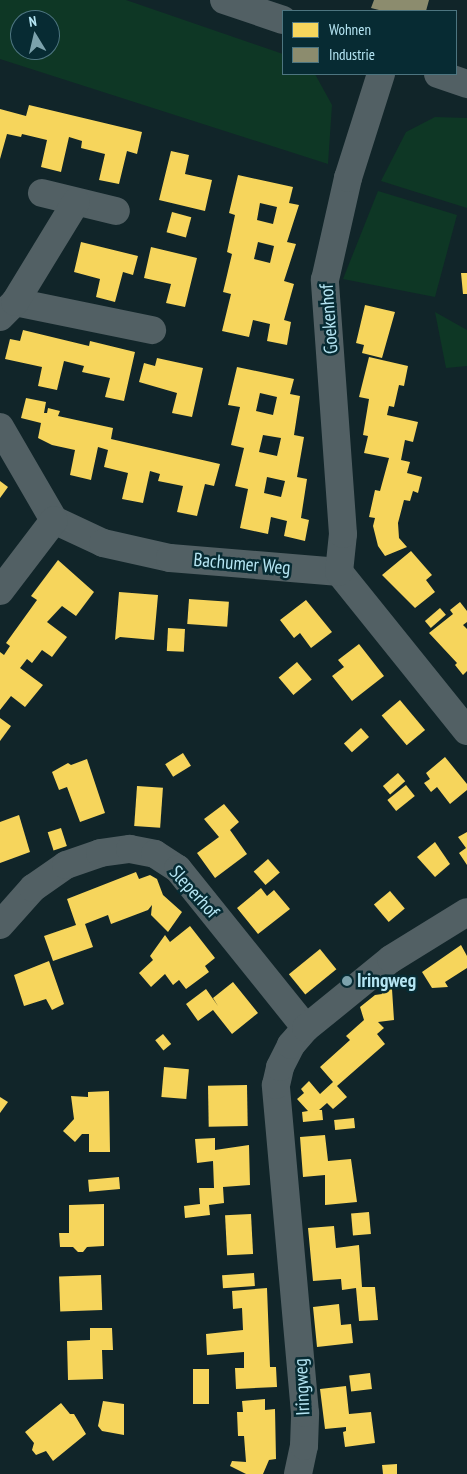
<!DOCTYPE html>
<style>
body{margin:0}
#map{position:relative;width:467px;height:1474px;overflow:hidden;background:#112529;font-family:"PT Sans Narrow",sans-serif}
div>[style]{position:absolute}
.green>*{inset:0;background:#0e3725}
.homes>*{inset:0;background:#f6d55c;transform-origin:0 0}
.industry>*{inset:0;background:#8c8c6e}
.minor>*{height:28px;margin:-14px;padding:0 14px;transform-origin:14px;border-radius:14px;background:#526064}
.dots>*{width:14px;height:14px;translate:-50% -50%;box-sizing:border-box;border:2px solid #072b33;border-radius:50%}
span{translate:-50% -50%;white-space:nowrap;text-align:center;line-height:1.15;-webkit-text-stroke:5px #072b33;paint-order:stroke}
.street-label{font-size:19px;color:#b5e5f3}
.poi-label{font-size:19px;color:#b5e5f3;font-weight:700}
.left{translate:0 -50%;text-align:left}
.legend{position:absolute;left:282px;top:10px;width:175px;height:65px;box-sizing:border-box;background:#072b33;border:1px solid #4d7580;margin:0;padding:6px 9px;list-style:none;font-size:15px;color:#b5e5f3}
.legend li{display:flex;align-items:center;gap:10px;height:25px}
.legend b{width:25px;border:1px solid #4d7580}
.north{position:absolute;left:10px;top:10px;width:50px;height:50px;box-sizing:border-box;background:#072b33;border:1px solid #4d7580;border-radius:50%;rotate:351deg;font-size:14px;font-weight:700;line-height:20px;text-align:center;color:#b5e5f3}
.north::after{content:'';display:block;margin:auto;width:18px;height:22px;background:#7ca2ac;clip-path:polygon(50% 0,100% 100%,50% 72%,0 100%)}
</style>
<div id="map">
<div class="green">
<div style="clip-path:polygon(evenodd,0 0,126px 0,283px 54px,283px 74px,315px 74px,332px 105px,328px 164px,0 59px,0 0,20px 20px,50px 20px,50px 50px,20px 50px,20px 20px)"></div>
<div style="clip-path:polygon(435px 117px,467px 118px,467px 208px,381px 181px,406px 132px)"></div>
<div style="clip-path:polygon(378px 191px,457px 215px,435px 297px,343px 279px)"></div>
<div style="clip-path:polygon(435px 312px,467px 330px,467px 366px,446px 368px)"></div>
</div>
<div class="homes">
<div style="clip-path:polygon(29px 105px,142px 132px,137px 154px,127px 151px,119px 184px,99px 180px,105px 154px,81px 148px,82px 141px,69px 137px,61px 172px,41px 167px,47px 140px,22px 134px,21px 137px,7px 134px,0 159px,0 109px,26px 116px)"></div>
<div style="clip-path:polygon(171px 151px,189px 155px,185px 174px,212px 180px,205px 211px,159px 200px)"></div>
<div style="clip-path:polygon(evenodd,238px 175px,293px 187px,289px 203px,299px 205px,287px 242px,296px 244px,284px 281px,294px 284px,284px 320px,291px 322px,287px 345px,267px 341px,270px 324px,253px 320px,249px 337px,222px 331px,231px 294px,223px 292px,232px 254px,227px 252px,235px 215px,229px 213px,238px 175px,260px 203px,277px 207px,273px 224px,257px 220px,260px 203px,238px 175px,258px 242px,274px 246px,270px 263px,254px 259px,258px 242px)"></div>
<div style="left:172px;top:212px;width:20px;height:21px;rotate:15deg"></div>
<div style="clip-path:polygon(81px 242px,138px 256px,133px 275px,123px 272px,115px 302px,96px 297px,100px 279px,74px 272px)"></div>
<div style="clip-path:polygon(151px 247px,197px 258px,185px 307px,166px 303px,171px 284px,144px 278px)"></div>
<div style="clip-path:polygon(461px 273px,467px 273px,467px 294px,463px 294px)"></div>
<div style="clip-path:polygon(365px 305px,395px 312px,382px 358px,362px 353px,364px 345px,356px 343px)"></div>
<div style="clip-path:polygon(23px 330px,89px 346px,90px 341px,135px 352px,124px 401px,105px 397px,110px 378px,82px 372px,84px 366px,64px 361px,57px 390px,38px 386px,42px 367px,5px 359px,10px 339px,20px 341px)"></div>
<div style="clip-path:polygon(369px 357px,408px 366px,404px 386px,399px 385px,394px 407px,389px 406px,387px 415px,418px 422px,413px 442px,405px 440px,401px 460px,410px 462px,407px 473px,422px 477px,418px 493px,413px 491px,410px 501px,404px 500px,398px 523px,399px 538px,407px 547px,385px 556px,378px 546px,373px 526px,375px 518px,369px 517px,375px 490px,380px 491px,389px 458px,364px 453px,368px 436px,363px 435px,369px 399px,359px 397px)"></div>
<div style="clip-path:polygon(157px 358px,203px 368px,192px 417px,172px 413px,177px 393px,139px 382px,144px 363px,155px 366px)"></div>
<div style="clip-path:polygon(evenodd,237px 367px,294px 379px,290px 394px,300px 396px,294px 435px,304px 437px,297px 477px,307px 479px,301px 518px,309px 520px,305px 541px,284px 536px,287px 521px,271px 517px,268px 534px,240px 528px,248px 489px,235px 486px,244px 448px,231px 445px,240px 407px,228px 405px,237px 367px,260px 393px,277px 397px,273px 415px,256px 411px,260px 393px,237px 367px,263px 435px,281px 438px,277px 456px,259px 452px,263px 435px,237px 367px,267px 477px,285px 481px,281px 497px,264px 493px,267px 477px)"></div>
<div style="clip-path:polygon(26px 398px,46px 402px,44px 413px,47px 413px,48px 408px,60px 411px,58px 416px,113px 428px,111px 439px,220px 464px,214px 486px,205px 484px,197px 516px,177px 512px,183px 486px,158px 481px,160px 474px,150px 471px,143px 503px,122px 499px,128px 473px,104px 467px,108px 450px,98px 447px,91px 480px,70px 475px,75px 450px,52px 445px,38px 438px,41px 423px,21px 418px)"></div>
<div style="clip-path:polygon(0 481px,8px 487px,0 498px)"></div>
<div style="clip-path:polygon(411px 551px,432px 575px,426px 580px,435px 592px,415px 608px,382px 575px)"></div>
<div style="clip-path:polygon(58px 560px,94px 592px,76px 616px,62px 606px,47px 622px,67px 637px,52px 657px,42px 650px,32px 663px,27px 659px,20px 668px,43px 685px,25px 707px,11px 696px,0 710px,0 652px,4px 655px,10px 646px,6px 643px,37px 600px,31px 596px)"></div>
<div style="clip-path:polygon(119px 592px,158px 595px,154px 640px,120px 637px,115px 640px)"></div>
<div style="left:189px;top:599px;width:40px;height:25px;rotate:4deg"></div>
<div style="clip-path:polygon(306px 600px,332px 632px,311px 648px,300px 633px,294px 638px,280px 620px)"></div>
<div style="clip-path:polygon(460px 602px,467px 611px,467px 622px,463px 625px,467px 629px,467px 671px,463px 675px,455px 665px,457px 663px,429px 633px,453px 614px,450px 610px)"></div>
<div style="left:440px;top:608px;width:9px;height:20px;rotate:49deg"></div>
<div style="left:168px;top:628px;width:17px;height:23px;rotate:3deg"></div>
<div style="clip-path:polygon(359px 644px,384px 676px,352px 701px,332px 676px,344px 667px,338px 660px)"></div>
<div style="left:297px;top:662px;width:23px;height:24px;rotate:50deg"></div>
<div style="left:400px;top:700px;width:39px;height:24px;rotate:50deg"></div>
<div style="clip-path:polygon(0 718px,11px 726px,0 741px)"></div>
<div style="left:361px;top:728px;width:12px;height:23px;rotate:48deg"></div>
<div style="left:183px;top:753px;width:15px;height:21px;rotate:58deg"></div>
<div style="clip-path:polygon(445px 757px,467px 784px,467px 790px,450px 804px,437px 787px,431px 792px,424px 783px,430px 779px,426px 773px)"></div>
<div style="clip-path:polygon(87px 759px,105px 813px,80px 822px,67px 787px,59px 790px,52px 772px,68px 763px,71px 765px)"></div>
<div style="left:398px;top:773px;width:11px;height:20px;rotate:49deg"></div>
<div style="left:406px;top:785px;width:14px;height:24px;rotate:51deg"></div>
<div style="left:137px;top:786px;width:26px;height:40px;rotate:4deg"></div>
<div style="clip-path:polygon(224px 804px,239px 822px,230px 830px,247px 854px,215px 878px,197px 853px,219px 837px,204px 819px)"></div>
<div style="clip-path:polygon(19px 815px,30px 852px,0 863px,0 822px)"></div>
<div style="left:61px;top:828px;width:19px;height:14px;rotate:72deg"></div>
<div style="clip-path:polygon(467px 832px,467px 865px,459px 853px,466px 848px,458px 837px)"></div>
<div style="clip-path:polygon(435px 842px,450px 864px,435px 877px,417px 857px)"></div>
<div style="left:268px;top:859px;width:18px;height:19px;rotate:49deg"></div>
<div style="clip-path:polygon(136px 872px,139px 879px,150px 875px,157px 879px,163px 895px,182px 912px,168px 932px,151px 915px,152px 905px,148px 910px,111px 924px,108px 915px,85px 924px,93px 947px,53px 961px,44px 936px,76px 925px,67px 899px)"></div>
<div style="clip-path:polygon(261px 888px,267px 896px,274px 890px,290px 909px,258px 934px,237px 908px)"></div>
<div style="left:390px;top:891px;width:23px;height:21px;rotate:50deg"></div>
<div style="clip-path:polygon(190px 926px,215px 958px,205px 966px,209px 972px,186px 989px,179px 980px,173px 985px,165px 974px,151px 987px,139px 973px,153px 960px,150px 956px,165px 935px,170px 942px)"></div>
<div style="clip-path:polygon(461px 945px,467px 956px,467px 968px,445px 982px,448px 987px,432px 988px,422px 972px)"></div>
<div style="left:320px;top:949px;width:26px;height:40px;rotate:51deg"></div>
<div style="clip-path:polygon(49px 961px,64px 1004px,52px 1010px,46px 999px,24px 1006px,14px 975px)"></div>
<div style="clip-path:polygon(233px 982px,258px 1013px,232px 1034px,213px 1010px,198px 1021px,186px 1004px,206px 989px,218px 1006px,213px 998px)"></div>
<div style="clip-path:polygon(392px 989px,394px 1020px,378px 1022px,384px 1028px,377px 1034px,385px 1044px,337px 1086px,347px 1097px,333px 1109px,327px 1103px,319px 1110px,322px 1110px,323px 1120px,303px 1122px,302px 1112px,308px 1111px,297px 1099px,304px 1093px,301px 1089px,309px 1081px,320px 1094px,333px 1082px,320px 1067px,350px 1040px,346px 1036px,364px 1020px,360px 1007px,375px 995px,382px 994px,381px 990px)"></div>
<div style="left:163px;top:1034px;width:13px;height:10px;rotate:51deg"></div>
<div style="left:164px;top:1067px;width:25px;height:30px;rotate:5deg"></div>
<div style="left:247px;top:1085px;width:41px;height:39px;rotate:89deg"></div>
<div style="clip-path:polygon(109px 1091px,110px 1152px,89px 1152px,89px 1134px,82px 1134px,75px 1142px,63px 1131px,74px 1119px,71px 1096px,88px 1097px,88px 1092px)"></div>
<div style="clip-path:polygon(0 1097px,8px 1102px,0 1113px)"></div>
<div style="left:354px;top:1118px;width:10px;height:20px;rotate:84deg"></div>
<div style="clip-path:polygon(325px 1135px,328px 1161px,351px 1159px,357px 1202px,325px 1205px,325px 1175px,303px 1177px,300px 1137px)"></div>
<div style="clip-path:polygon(215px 1138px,215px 1150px,249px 1145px,250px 1185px,223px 1187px,224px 1203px,209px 1205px,210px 1215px,185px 1218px,184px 1206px,200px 1204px,199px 1188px,214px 1188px,213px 1161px,197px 1163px,195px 1139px)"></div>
<div style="left:119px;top:1177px;width:12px;height:31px;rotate:85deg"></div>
<div style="clip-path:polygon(104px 1204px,104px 1246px,87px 1247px,83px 1252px,78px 1252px,73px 1247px,60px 1247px,59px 1233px,69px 1233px,69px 1205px)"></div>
<div style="left:369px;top:1212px;width:22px;height:18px;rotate:85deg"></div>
<div style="left:251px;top:1214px;width:40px;height:26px;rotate:87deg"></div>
<div style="clip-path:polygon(334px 1226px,336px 1248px,359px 1245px,362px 1287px,375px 1287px,378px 1320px,359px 1321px,356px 1288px,342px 1290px,341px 1279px,313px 1281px,308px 1228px)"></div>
<div style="left:254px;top:1273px;width:13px;height:32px;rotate:86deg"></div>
<div style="left:101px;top:1275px;width:35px;height:42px;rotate:88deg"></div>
<div style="clip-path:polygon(267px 1288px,270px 1367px,276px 1367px,277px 1387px,236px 1389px,235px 1368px,244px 1368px,244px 1352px,207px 1355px,206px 1334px,243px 1330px,242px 1308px,233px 1309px,232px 1291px)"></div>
<div style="clip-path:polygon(339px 1304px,341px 1325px,351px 1324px,353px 1343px,317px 1347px,313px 1307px)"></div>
<div style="clip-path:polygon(90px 1328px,112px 1328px,113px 1350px,102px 1350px,103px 1379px,68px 1380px,67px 1341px,90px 1340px)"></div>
<div style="left:193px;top:1369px;width:16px;height:35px"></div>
<div style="left:370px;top:1373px;width:16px;height:21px;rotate:83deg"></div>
<div style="clip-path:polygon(346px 1386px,349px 1414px,371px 1412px,375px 1443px,345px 1447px,343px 1432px,346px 1431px,346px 1427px,325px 1429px,320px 1389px)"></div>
<div style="clip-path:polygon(265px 1399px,265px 1410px,275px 1409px,276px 1459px,269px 1460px,263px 1474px,246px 1474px,230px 1466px,232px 1461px,246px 1462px,244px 1436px,238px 1436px,237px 1412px,243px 1412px,242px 1401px)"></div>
<div style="clip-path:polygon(103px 1401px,124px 1404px,124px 1435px,102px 1431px,98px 1426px)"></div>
<div style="clip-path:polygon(61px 1403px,70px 1414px,74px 1414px,86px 1434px,53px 1461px,46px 1451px,36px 1455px,32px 1450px,34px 1443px,25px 1432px)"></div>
<div style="clip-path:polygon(397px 1464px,397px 1474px,383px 1474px,382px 1465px)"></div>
</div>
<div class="industry">
<div style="clip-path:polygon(374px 0,429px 0,426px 11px,383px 11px,371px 8px)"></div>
</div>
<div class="minor">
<div style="left:224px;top:0;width:62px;rotate:18.7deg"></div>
<div style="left:438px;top:74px;width:31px;rotate:19deg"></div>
<div style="left:42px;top:193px;width:76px;rotate:13.7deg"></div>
<div style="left:15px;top:302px;width:140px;rotate:11.6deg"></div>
<div style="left:0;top:317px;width:21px;rotate:-45deg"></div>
<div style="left:15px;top:302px;width:117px;rotate:-58.6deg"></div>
<div style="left:0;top:427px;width:108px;rotate:59.9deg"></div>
<div style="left:54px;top:520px;width:54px;rotate:25.1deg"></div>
<div style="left:103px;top:543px;width:69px;rotate:12.6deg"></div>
<div style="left:170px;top:558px;width:170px;rotate:4.7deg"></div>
<div style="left:339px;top:572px;width:204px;rotate:51.2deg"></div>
<div style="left:339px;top:572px;width:38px;rotate:-84deg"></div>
<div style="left:343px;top:534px;width:255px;rotate:-94.1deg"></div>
<div style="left:325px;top:280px;width:105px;rotate:-77.3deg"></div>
<div style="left:348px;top:178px;width:109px;rotate:-72.4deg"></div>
<div style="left:0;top:591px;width:89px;rotate:-52.7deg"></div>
<div style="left:0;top:925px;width:50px;rotate:-48.3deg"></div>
<div style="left:33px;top:888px;width:40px;rotate:-34.9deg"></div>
<div style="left:66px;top:865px;width:36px;rotate:-19deg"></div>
<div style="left:100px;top:853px;width:30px;rotate:-8deg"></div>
<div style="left:130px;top:849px;width:25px;rotate:11deg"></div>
<div style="left:155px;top:854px;width:27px;rotate:33deg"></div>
<div style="left:178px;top:869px;width:204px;rotate:51.2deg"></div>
<div style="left:298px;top:1474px;width:29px;rotate:-78deg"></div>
<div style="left:304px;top:1446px;width:33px;rotate:-88deg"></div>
<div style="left:305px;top:1413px;width:329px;rotate:-95.1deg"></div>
<div style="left:276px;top:1085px;width:18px;rotate:-77deg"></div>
<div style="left:280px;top:1067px;width:25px;rotate:-63deg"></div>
<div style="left:291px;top:1045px;width:23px;rotate:-49deg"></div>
<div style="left:306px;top:1028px;width:109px;rotate:-39.1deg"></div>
<div style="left:391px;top:959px;width:89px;rotate:-31.7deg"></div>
</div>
<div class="dots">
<div style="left:347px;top:981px;background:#7ca2ac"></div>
</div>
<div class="street-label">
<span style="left:329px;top:319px;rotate:-94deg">Goekenhof</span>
<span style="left:242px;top:564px;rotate:5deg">Bachumer Weg</span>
<span style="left:194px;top:892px;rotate:48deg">Sleperhof</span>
<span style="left:302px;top:1387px;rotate:-93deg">Iringweg</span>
</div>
<div class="poi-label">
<span class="left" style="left:357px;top:981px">Iringweg</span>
</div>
<ul class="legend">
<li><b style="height:14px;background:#f6d55c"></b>Wohnen</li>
<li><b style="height:14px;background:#8c8c6e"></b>Industrie</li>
</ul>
<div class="north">N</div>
</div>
